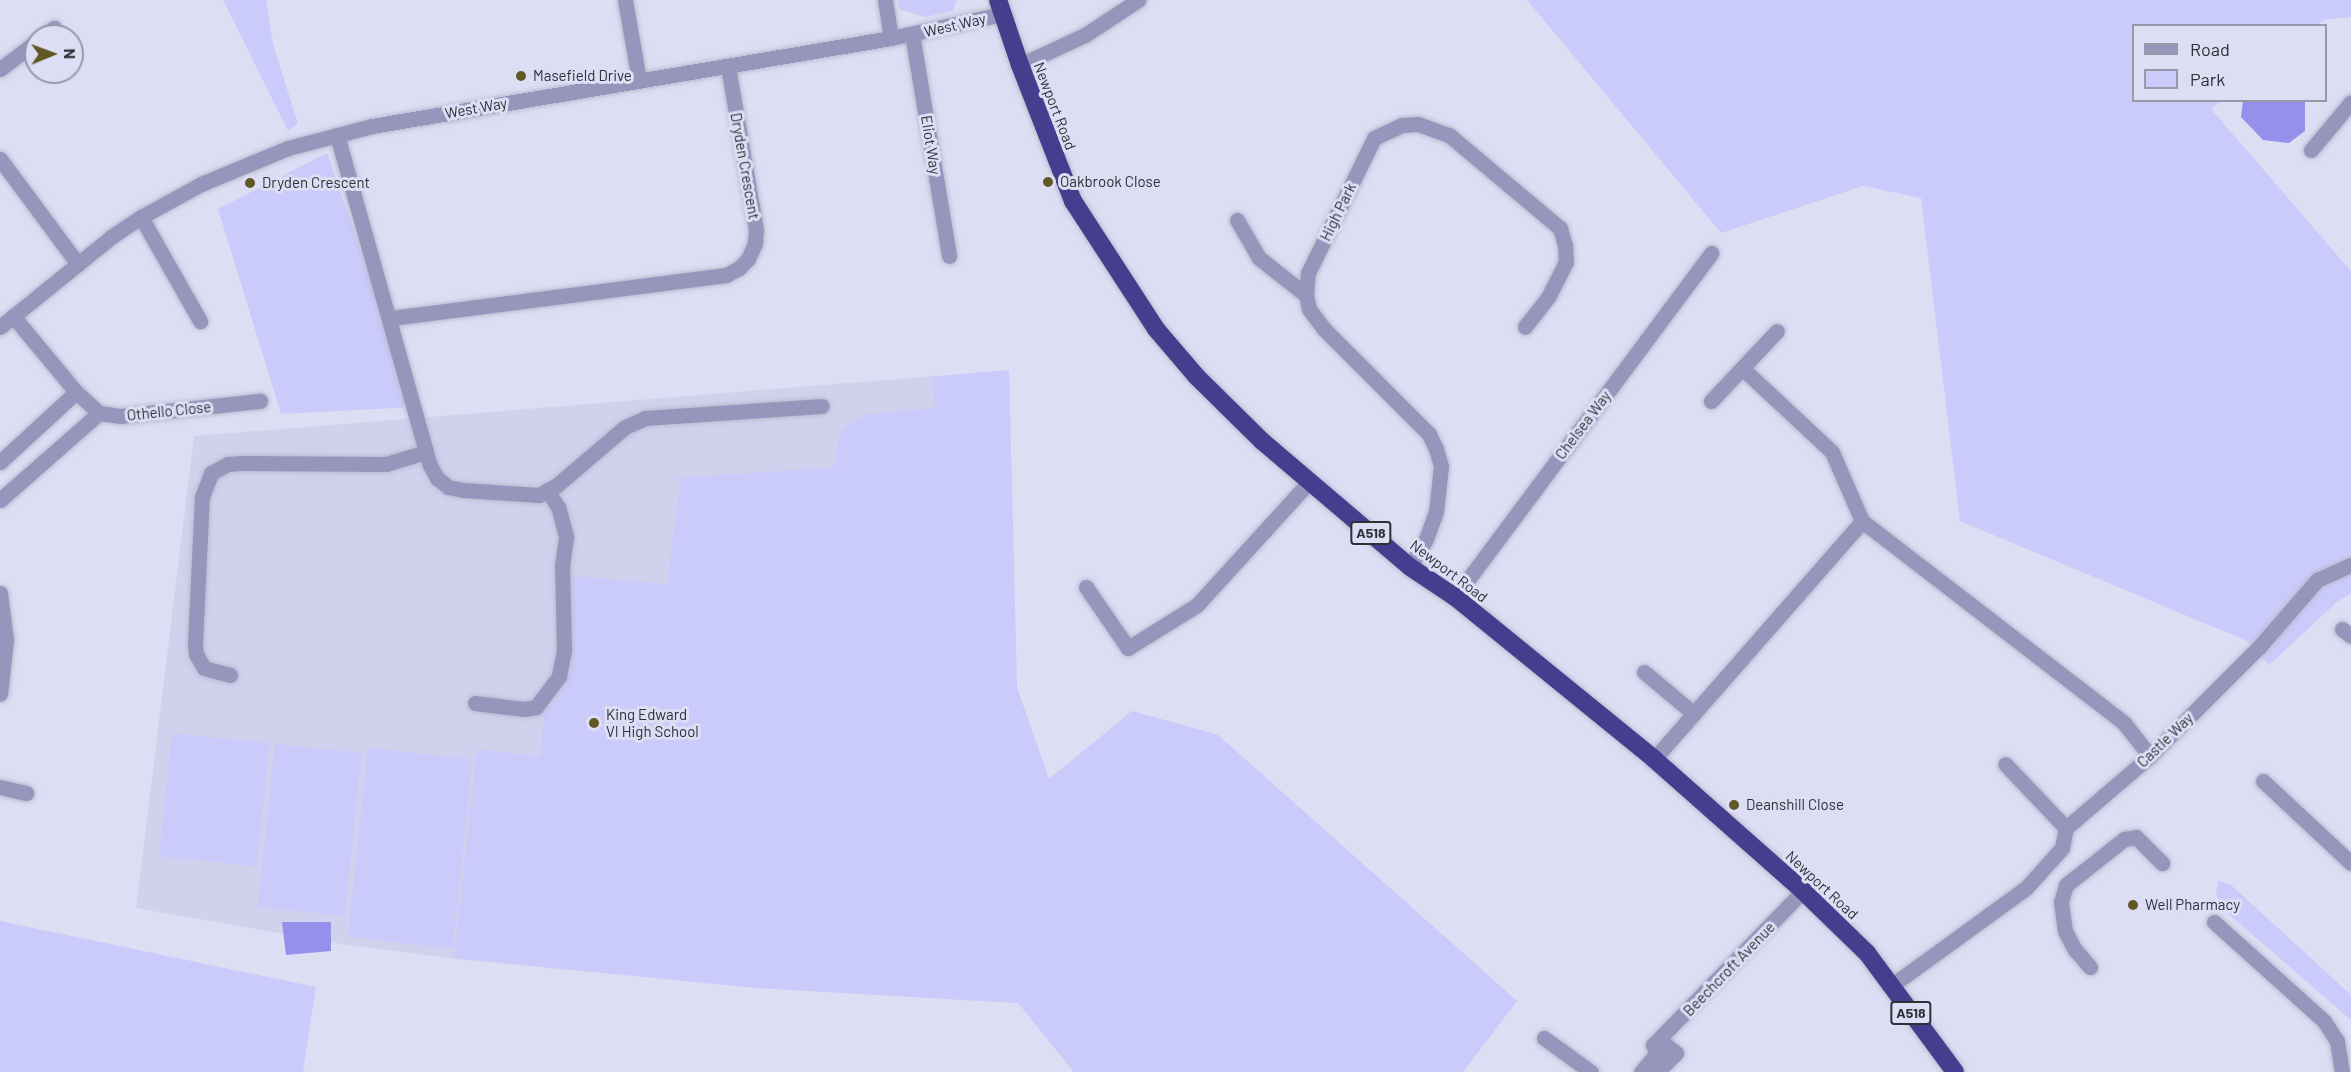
<!DOCTYPE html>
<style>
body{margin:0}
#map{position:relative;width:2351px;height:1072px;overflow:hidden;background:#dddef4;font-family:Barlow,sans-serif}
div>[style]{position:absolute}
.built>*{inset:0;background:#d1d1ee}
.green>*{inset:0;background:#cbcbfb;transform-origin:0 0}
.water>*{inset:0;background:#9591ea}
.roads{filter:drop-shadow(0 0 2px #babbce) drop-shadow(0 0 2px #babbce)}
.minor>*{height:15px;margin:-7.5px;padding:0 7.5px;transform-origin:7.5px;border-radius:7.5px;background:#9696bd}
.highway>*{height:18px;margin:-9px;padding:0 9px;transform-origin:9px;border-radius:9px;background:#473d8f}
.dots>*{width:16px;height:16px;translate:-50% -50%;box-sizing:border-box;border:3px solid #dddef4;border-radius:50%}
span{translate:-50% -50%;white-space:nowrap;text-align:center;line-height:1.15;-webkit-text-stroke:6px #dddef4;paint-order:stroke}
.shield-label span{padding:2px 4px;background:#dddef4;border:2px solid;border-radius:4px;-webkit-text-stroke-width:0}
.shield-label{font-size:14px;color:#2f2f37;font-weight:700}
.street-label{font-size:15px;color:#2f2f37}
.poi-label{font-size:15px;color:#2f2f37}
.left{translate:0 -50%;text-align:left}
.legend{position:absolute;left:2132px;top:24px;width:195px;height:78px;box-sizing:border-box;background:#dddef4;border:2px solid #9798a8;margin:0;padding:8px 10px;list-style:none;font-size:18px;color:#2f2f37}
.legend li{display:flex;align-items:center;gap:12px;height:30px}
.legend b{width:30px;border:2px solid #9798a8}
.north{position:absolute;left:24px;top:24px;width:60px;height:60px;box-sizing:border-box;background:#dddef4;border:2px solid #9798a8;border-radius:50%;rotate:89deg;font-size:16px;font-weight:700;line-height:24px;text-align:center;color:#2f2f37}
.north::after{content:'';display:block;margin:auto;width:21px;height:27px;background:#615925;clip-path:polygon(50% 0,100% 100%,50% 72%,0 100%)}
</style>
<div id="map">
<div class="built">
<div style="clip-path:polygon(1009px 370px,1017px 688px,1049px 779px,1132px 711px,1218px 735px,1517px 1001px,1463px 1072px,1074px 1072px,1018px 1003px,757px 988px,456px 959px,347px 945px,136px 908px,194px 436px)"></div>
</div>
<div class="green">
<div style="clip-path:polygon(223px 0,266px 0,273px 44px,298px 124px,288px 131px)"></div>
<div style="clip-path:polygon(897px 0,957px 0,953px 11px,925px 17px,900px 9px)"></div>
<div style="clip-path:polygon(1527px 0,2351px 0,2351px 17px,2324px 20px,2317px 25px,2134px 26px,2134px 100px,2221px 101px,2211px 109px,2351px 271px,2351px 593px,2336px 603px,2269px 665px,2247px 641px,1960px 521px,1921px 198px,1863px 186px,1721px 233px)"></div>
<div style="clip-path:polygon(327px 153px,415px 407px,281px 414px,218px 209px)"></div>
<div style="clip-path:polygon(1009px 370px,1017px 688px,1049px 779px,1132px 711px,1218px 735px,1517px 1001px,1463px 1072px,1074px 1072px,1018px 1003px,757px 988px,454px 958px,477px 749px,540px 757px,545px 708px,560px 698px,572px 576px,667px 584px,681px 478px,836px 467px,837px 447px,842px 432px,854px 421px,866px 414px,935px 408px,932px 377px)"></div>
<div style="left:172px;top:733px;width:98px;height:124px;rotate:6deg"></div>
<div style="left:275px;top:744px;width:87px;height:164px;rotate:6deg"></div>
<div style="left:368px;top:748px;width:105px;height:190px;rotate:6deg"></div>
<div style="clip-path:polygon(2218px 881px,2230px 884px,2351px 995px,2351px 1020px,2224px 910px,2216px 895px)"></div>
<div style="clip-path:polygon(0 921px,316px 987px,303px 1072px,0 1072px)"></div>
</div>
<div class="water">
<div style="clip-path:polygon(2243px 101px,2305px 101px,2305px 131px,2289px 143px,2263px 140px,2241px 117px)"></div>
<div style="clip-path:polygon(282px 922px,331px 922px,331px 951px,286px 955px)"></div>
</div>
<div class="roads">
<div class="minor">
<div style="left:625px;top:0;width:81px;rotate:80.1deg"></div>
<div style="left:885px;top:0;width:38px;rotate:81deg"></div>
<div style="left:912px;top:34px;width:225px;rotate:80.5deg"></div>
<div style="left:44px;top:36px;width:13px;rotate:-39deg"></div>
<div style="left:1020px;top:65px;width:72px;rotate:-24.8deg"></div>
<div style="left:1085px;top:35px;width:64px;rotate:-33.4deg"></div>
<div style="left:0;top:69px;width:45px;rotate:-36.9deg"></div>
<div style="left:337px;top:135px;width:343px;rotate:74.3deg"></div>
<div style="left:430px;top:465px;width:15px;rotate:62deg"></div>
<div style="left:437px;top:478px;width:14px;rotate:39deg"></div>
<div style="left:448px;top:487px;width:15px;rotate:11deg"></div>
<div style="left:463px;top:490px;width:76px;rotate:3.8deg"></div>
<div style="left:539px;top:495px;width:21px;rotate:-29deg"></div>
<div style="left:557px;top:485px;width:89px;rotate:-40.5deg"></div>
<div style="left:625px;top:427px;width:22px;rotate:-24deg"></div>
<div style="left:645px;top:418px;width:177px;rotate:-3.9deg"></div>
<div style="left:2311px;top:150px;width:62px;rotate:-50.2deg"></div>
<div style="left:0;top:159px;width:131px;rotate:53.4deg"></div>
<div style="left:141px;top:217px;width:120px;rotate:60.4deg"></div>
<div style="left:1237px;top:220px;width:44px;rotate:59.9deg"></div>
<div style="left:1259px;top:258px;width:60px;rotate:38.2deg"></div>
<div style="left:13px;top:316px;width:99px;rotate:50.3deg"></div>
<div style="left:76px;top:392px;width:31px;rotate:42deg"></div>
<div style="left:99px;top:413px;width:22px;rotate:8deg"></div>
<div style="left:121px;top:416px;width:140px;rotate:-6.2deg"></div>
<div style="left:391px;top:318px;width:338px;rotate:-7.3deg"></div>
<div style="left:726px;top:275px;width:15px;rotate:-28deg"></div>
<div style="left:739px;top:268px;width:13px;rotate:-45deg"></div>
<div style="left:748px;top:259px;width:17px;rotate:-66deg"></div>
<div style="left:755px;top:243px;width:13px;rotate:-86deg"></div>
<div style="left:756px;top:230px;width:166px;rotate:-99.7deg"></div>
<div style="left:0;top:327px;width:143px;rotate:-39deg"></div>
<div style="left:111px;top:237px;width:36px;rotate:-34deg"></div>
<div style="left:141px;top:217px;width:68px;rotate:-28.8deg"></div>
<div style="left:201px;top:184px;width:94px;rotate:-22.5deg"></div>
<div style="left:288px;top:148px;width:87px;rotate:-14.7deg"></div>
<div style="left:372px;top:126px;width:526px;rotate:-9.62deg"></div>
<div style="left:891px;top:38px;width:114px;rotate:-12.2deg"></div>
<div style="left:1742px;top:368px;width:123px;rotate:43deg"></div>
<div style="left:1832px;top:452px;width:75px;rotate:66.5deg"></div>
<div style="left:1711px;top:401px;width:96px;rotate:-46.7deg"></div>
<div style="left:0;top:462px;width:103px;rotate:-42.6deg"></div>
<div style="left:0;top:500px;width:132px;rotate:-41.3deg"></div>
<div style="left:1410px;top:567px;width:32px;rotate:-60deg"></div>
<div style="left:1426px;top:539px;width:29px;rotate:-70deg"></div>
<div style="left:1436px;top:512px;width:46px;rotate:-83.8deg"></div>
<div style="left:1441px;top:466px;width:18px;rotate:-106deg"></div>
<div style="left:1436px;top:449px;width:17px;rotate:-115deg"></div>
<div style="left:1429px;top:434px;width:148px;rotate:-135deg"></div>
<div style="left:1324px;top:329px;width:25px;rotate:-127deg"></div>
<div style="left:1309px;top:309px;width:14px;rotate:-102deg"></div>
<div style="left:1306px;top:295px;width:22px;rotate:-85deg"></div>
<div style="left:1308px;top:273px;width:150px;rotate:-63.9deg"></div>
<div style="left:1374px;top:138px;width:31px;rotate:-25deg"></div>
<div style="left:1402px;top:125px;width:16px;rotate:-4deg"></div>
<div style="left:1418px;top:124px;width:33px;rotate:20deg"></div>
<div style="left:1449px;top:135px;width:145px;rotate:40deg"></div>
<div style="left:1560px;top:228px;width:18px;rotate:74deg"></div>
<div style="left:1565px;top:245px;width:17px;rotate:87deg"></div>
<div style="left:1566px;top:262px;width:38px;rotate:117deg"></div>
<div style="left:1549px;top:296px;width:39px;rotate:128deg"></div>
<div style="left:1086px;top:587px;width:74px;rotate:55.5deg"></div>
<div style="left:1128px;top:648px;width:81px;rotate:-31.9deg"></div>
<div style="left:1197px;top:605px;width:168px;rotate:-47.7deg"></div>
<div style="left:0;top:593px;width:47px;rotate:82.7deg"></div>
<div style="left:6px;top:640px;width:54px;rotate:96.3deg"></div>
<div style="left:1455px;top:597px;width:429px;rotate:-53.3deg"></div>
<div style="left:2342px;top:629px;width:11px;rotate:38deg"></div>
<div style="left:1644px;top:672px;width:64px;rotate:39.9deg"></div>
<div style="left:230px;top:675px;width:27px;rotate:-165deg"></div>
<div style="left:204px;top:668px;width:16px;rotate:-120deg"></div>
<div style="left:196px;top:654px;width:10px;rotate:-96deg"></div>
<div style="left:195px;top:644px;width:147px;rotate:-87.3deg"></div>
<div style="left:202px;top:497px;width:26px;rotate:-69deg"></div>
<div style="left:211px;top:473px;width:19px;rotate:-28deg"></div>
<div style="left:228px;top:464px;width:14px;rotate:-4deg"></div>
<div style="left:242px;top:463px;width:144px;rotate:0.4deg"></div>
<div style="left:386px;top:464px;width:42px;rotate:-16.7deg"></div>
<div style="left:475px;top:703px;width:49px;rotate:7deg"></div>
<div style="left:524px;top:709px;width:12px;rotate:-9deg"></div>
<div style="left:536px;top:707px;width:39px;rotate:-53deg"></div>
<div style="left:559px;top:676px;width:25px;rotate:-79deg"></div>
<div style="left:564px;top:651px;width:85px;rotate:-91.3deg"></div>
<div style="left:562px;top:566px;width:30px;rotate:-82deg"></div>
<div style="left:566px;top:536px;width:30px;rotate:-105deg"></div>
<div style="left:558px;top:507px;width:20px;rotate:-123deg"></div>
<div style="left:1654px;top:759px;width:316px;rotate:-48.8deg"></div>
<div style="left:1862px;top:521px;width:331px;rotate:37.6deg"></div>
<div style="left:2124px;top:723px;width:42px;rotate:51.8deg"></div>
<div style="left:2263px;top:781px;width:120px;rotate:43deg"></div>
<div style="left:0;top:787px;width:27px;rotate:13deg"></div>
<div style="left:2066px;top:828px;width:111px;rotate:-40.6deg"></div>
<div style="left:2150px;top:756px;width:154px;rotate:-45deg"></div>
<div style="left:2259px;top:647px;width:89px;rotate:-49.1deg"></div>
<div style="left:2317px;top:580px;width:37px;rotate:-24deg"></div>
<div style="left:2214px;top:922px;width:148px;rotate:42deg"></div>
<div style="left:2324px;top:1021px;width:24px;rotate:57deg"></div>
<div style="left:2337px;top:1041px;width:31px;rotate:81deg"></div>
<div style="left:2090px;top:967px;width:23px;rotate:-131deg"></div>
<div style="left:2075px;top:950px;width:21px;rotate:-118deg"></div>
<div style="left:2065px;top:931px;width:29px;rotate:-98deg"></div>
<div style="left:2061px;top:902px;width:18px;rotate:-74deg"></div>
<div style="left:2066px;top:885px;width:74px;rotate:-38.4deg"></div>
<div style="left:2124px;top:839px;width:12px;rotate:-9deg"></div>
<div style="left:2136px;top:837px;width:37px;rotate:45deg"></div>
<div style="left:1891px;top:986px;width:167px;rotate:-36deg"></div>
<div style="left:2026px;top:888px;width:54px;rotate:-48deg"></div>
<div style="left:2062px;top:848px;width:20px;rotate:-79deg"></div>
<div style="left:2066px;top:828px;width:88px;rotate:-133.6deg"></div>
<div style="left:1544px;top:1038px;width:58px;rotate:35.9deg"></div>
<div style="left:1641px;top:1072px;width:26px;rotate:-50deg"></div>
<div style="left:1658px;top:1052px;width:9px;rotate:-126deg"></div>
<div style="left:1653px;top:1045px;width:215px;rotate:-45.8deg"></div>
<div style="left:1657px;top:1072px;width:27px;rotate:-45deg"></div>
<div style="left:1676px;top:1053px;width:21px;rotate:-141deg"></div>
</div>
<div class="highway">
<div style="left:998px;top:0;width:69px;rotate:71.3deg"></div>
<div style="left:1020px;top:65px;width:146px;rotate:68.7deg"></div>
<div style="left:1073px;top:201px;width:153px;rotate:57deg"></div>
<div style="left:1156px;top:329px;width:63px;rotate:49.5deg"></div>
<div style="left:1197px;top:377px;width:91px;rotate:44.6deg"></div>
<div style="left:1262px;top:441px;width:194px;rotate:40.4deg"></div>
<div style="left:1410px;top:567px;width:54px;rotate:33.7deg"></div>
<div style="left:1455px;top:597px;width:257px;rotate:39.1deg"></div>
<div style="left:1654px;top:759px;width:199px;rotate:41.5deg"></div>
<div style="left:1803px;top:891px;width:89px;rotate:44.1deg"></div>
<div style="left:1867px;top:953px;width:148px;rotate:53.5deg"></div>
</div>
</div>
<div class="dots">
<div style="left:521px;top:76px;background:#615925"></div>
<div style="left:1048px;top:182px;background:#615925"></div>
<div style="left:250px;top:183px;background:#615925"></div>
<div style="left:594px;top:723px;background:#615925"></div>
<div style="left:1734px;top:805px;background:#615925"></div>
<div style="left:2133px;top:905px;background:#615925"></div>
</div>
<div class="shield-label">
<span style="left:1371px;top:533px">A518</span>
<span style="left:1911px;top:1013px">A518</span>
</div>
<div class="street-label">
<span style="left:955px;top:25px;rotate:-13deg">West Way</span>
<span style="left:1055px;top:106px;rotate:69deg">Newport Road</span>
<span style="left:476px;top:108px;rotate:-10deg">West Way</span>
<span style="left:931px;top:145px;rotate:81deg">Eliot Way</span>
<span style="left:745px;top:166px;rotate:80deg">Dryden Crescent</span>
<span style="left:1338px;top:212px;rotate:-64deg">High Park</span>
<span style="left:169px;top:411px;rotate:-6deg">Othello Close</span>
<span style="left:1583px;top:425px;rotate:-53deg">Chelsea Way</span>
<span style="left:1449px;top:571px;rotate:37deg">Newport Road</span>
<span style="left:2165px;top:740px;rotate:-44deg">Castle Way</span>
<span style="left:1822px;top:885px;rotate:43deg">Newport Road</span>
<span style="left:1729px;top:969px;rotate:-46deg">Beechcroft Avenue</span>
</div>
<div class="poi-label">
<span class="left" style="left:533px;top:76px">Masefield Drive</span>
<span class="left" style="left:1060px;top:182px">Oakbrook Close</span>
<span class="left" style="left:262px;top:183px">Dryden Crescent</span>
<span class="left" style="left:606px;top:723px">King Edward<br>VI High School</span>
<span class="left" style="left:1746px;top:805px">Deanshill Close</span>
<span class="left" style="left:2145px;top:905px">Well Pharmacy</span>
</div>
<ul class="legend">
<li><b style="height:8px;background:#9696bd"></b>Road</li>
<li><b style="height:16px;background:#cbcbfb"></b>Park</li>
</ul>
<div class="north">N</div>
</div>
